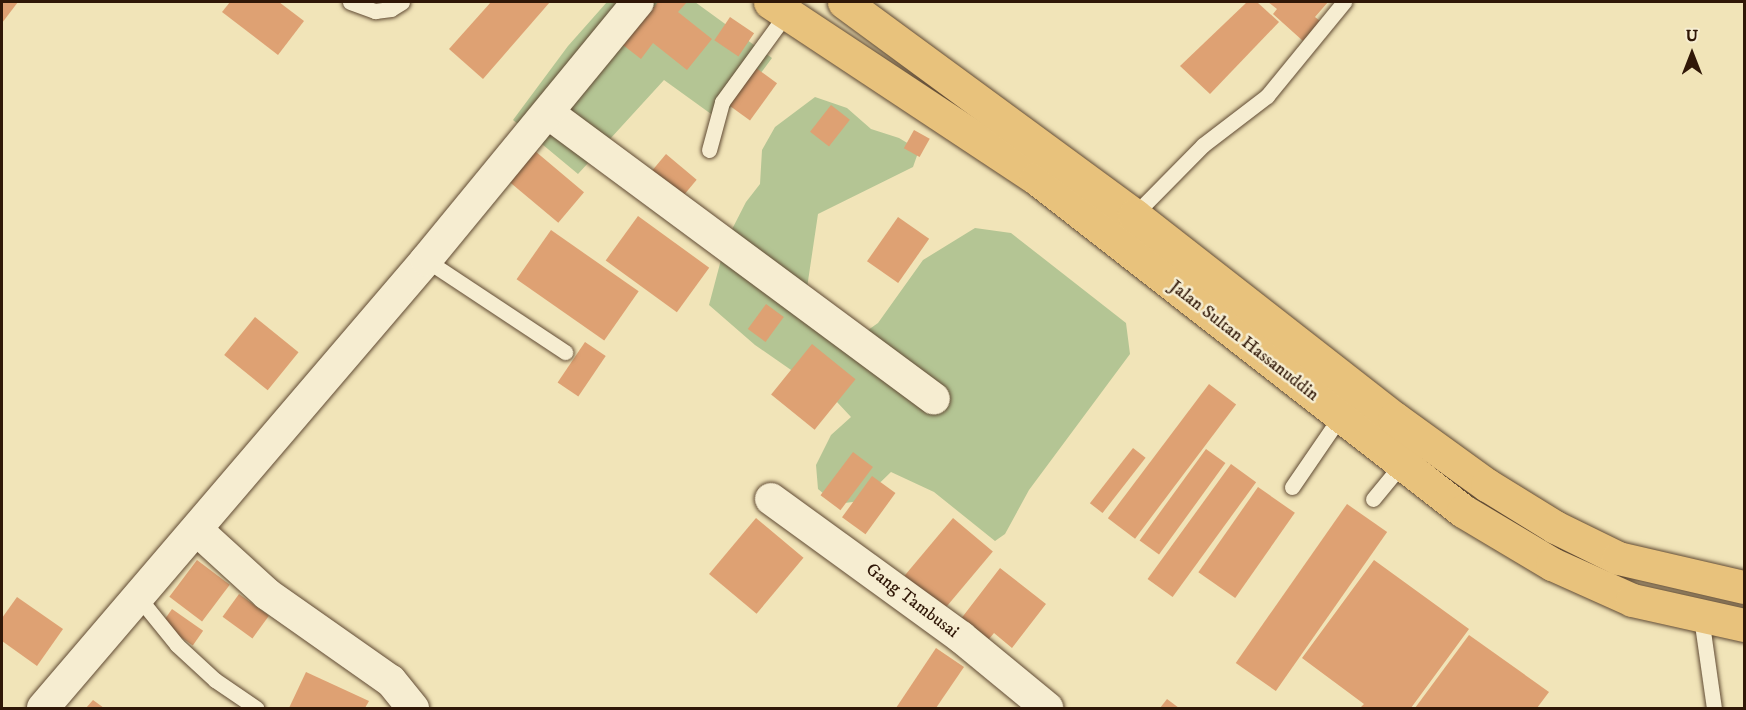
<!DOCTYPE html>
<style>
body{margin:0}
#map{position:relative;width:1746px;height:710px;overflow:hidden;background:#f1e4b8;font-family:"IM FELL DW Pica",serif}
div>[style]{position:absolute}
.green>*{inset:0;background:#b4c594}
.building>*{inset:0;background:#dea173;transform-origin:0 0}
.roads{filter:drop-shadow(0 0 2px #604a33) drop-shadow(0 0 2px #604a33)}
.lane>*{height:15px;margin:-7.5px;padding:0 7.5px;transform-origin:7.5px;border-radius:7.5px;background:#f6edd1}
.street>*{height:32px;margin:-16px;padding:0 16px;transform-origin:16px;border-radius:16px;background:#f6edd1}
.primary>*{height:33px;margin:-16.5px;padding:0 16.5px;transform-origin:16.5px;border-radius:16.5px;background:#e8c27c}
span{translate:-50% -50%;white-space:nowrap;text-align:center;line-height:1.15;-webkit-text-stroke:5px #f6edd1;paint-order:stroke}
.street-label{font-size:18px;color:#301707}
.frame{position:absolute;inset:0;border:3px solid #301707;pointer-events:none}
.north{position:absolute;left:1662px;top:24px;width:60px;height:60px;-webkit-text-stroke:4px #f6edd1;paint-order:stroke;rotate:0deg;font-size:16px;font-weight:700;line-height:24px;text-align:center;color:#301707}
.north::after{content:'';display:block;margin:auto;width:21px;height:27px;background:#301707;clip-path:polygon(50% 0,100% 100%,50% 72%,0 100%)}
</style>
<div id="map">
<div class="green">
<div style="clip-path:polygon(607px 2px,695px 2px,772px 58px,746px 93px,718px 119px,664px 80px,578px 174px,513px 120px,568px 46px)"></div>
<div style="clip-path:polygon(815px 97px,847px 108px,871px 129px,899px 138px,919px 150px,913px 167px,818px 214px,807px 288px,861px 335px,878px 323px,923px 260px,975px 228px,1011px 233px,1126px 323px,1130px 354px,1029px 490px,1005px 534px,995px 541px,934px 492px,891px 472px,861px 501px,836px 504px,818px 489px,816px 465px,831px 435px,851px 417px,837px 402px,755px 345px,709px 305px,726px 241px,746px 202px,760px 184px,762px 150px,775px 127px)"></div>
</div>
<div class="building">
<div style="clip-path:polygon(2px 2px,18px 2px,2px 23px)"></div>
<div style="clip-path:polygon(230px 2px,279px 2px,304px 21px,278px 55px,222px 12px)"></div>
<div style="clip-path:polygon(491px 2px,550px 2px,483px 79px,449px 49px)"></div>
<div style="clip-path:polygon(658px 2px,687px 2px,678px 12px,712px 39px,687px 70px,653px 43px,641px 59px,623px 45px)"></div>
<div style="clip-path:polygon(1247px 2px,1257px 2px,1279px 22px,1210px 94px,1180px 66px)"></div>
<div style="clip-path:polygon(1268px 2px,1328px 2px,1315px 17px,1320px 21px,1303px 41px,1273px 14px,1277px 9px)"></div>
<div style="left:730px;top:17px;width:29px;height:28px;rotate:34deg"></div>
<div style="left:756px;top:68px;width:26px;height:46px;rotate:36deg"></div>
<div style="left:831px;top:105px;width:24px;height:34px;rotate:38deg"></div>
<div style="left:914px;top:130px;width:18px;height:21px;rotate:29deg"></div>
<div style="left:535px;top:151px;width:64px;height:40px;rotate:40deg"></div>
<div style="left:666px;top:154px;width:40px;height:26px;rotate:40deg"></div>
<div style="left:638px;top:216px;width:88px;height:55px;rotate:36deg"></div>
<div style="left:898px;top:217px;width:38px;height:54px;rotate:35deg"></div>
<div style="left:551px;top:230px;width:107px;height:60px;rotate:35deg"></div>
<div style="left:766px;top:304px;width:22px;height:31px;rotate:36deg"></div>
<div style="left:255px;top:317px;width:56px;height:49px;rotate:39deg"></div>
<div style="left:585px;top:342px;width:25px;height:49px;rotate:34deg"></div>
<div style="left:812px;top:344px;width:56px;height:65px;rotate:39deg"></div>
<div style="left:1209px;top:384px;width:34px;height:168px;rotate:37deg"></div>
<div style="left:1133px;top:448px;width:16px;height:70px;rotate:38deg"></div>
<div style="left:1206px;top:449px;width:24px;height:113px;rotate:36deg"></div>
<div style="left:853px;top:452px;width:25px;height:54px;rotate:37deg"></div>
<div style="left:1231px;top:464px;width:31px;height:142px;rotate:36deg"></div>
<div style="left:872px;top:476px;width:29px;height:51px;rotate:36deg"></div>
<div style="left:1258px;top:487px;width:45px;height:104px;rotate:35deg"></div>
<div style="left:1347px;top:504px;width:49px;height:194px;rotate:35deg"></div>
<div style="left:756px;top:518px;width:62px;height:73px;rotate:40deg"></div>
<div style="left:953px;top:518px;width:52px;height:82px;rotate:40deg"></div>
<div style="left:197px;top:560px;width:41px;height:46px;rotate:37deg"></div>
<div style="clip-path:polygon(1374px 560px,1469px 629px,1411px 708px,1360px 708px,1364px 704px,1302px 658px)"></div>
<div style="clip-path:polygon(1000px 568px,1046px 604px,1012px 648px,994px 633px,984px 645px,957px 624px)"></div>
<div style="left:239px;top:594px;width:37px;height:28px;rotate:36deg"></div>
<div style="clip-path:polygon(17px 597px,63px 629px,37px 666px,2px 641px,2px 618px)"></div>
<div style="left:172px;top:609px;width:38px;height:18px;rotate:35deg"></div>
<div style="clip-path:polygon(1469px 635px,1549px 692px,1537px 708px,1415px 708px)"></div>
<div style="clip-path:polygon(936px 648px,964px 667px,936px 708px,896px 708px)"></div>
<div style="clip-path:polygon(306px 672px,369px 701px,365px 708px,289px 708px)"></div>
<div style="clip-path:polygon(1167px 699px,1179px 708px,1160px 708px)"></div>
<div style="clip-path:polygon(93px 700px,104px 708px,86px 708px)"></div>
</div>
<div class="roads">
<div class="lane">
<div style="left:350px;top:2px;width:27px;rotate:20deg"></div>
<div style="left:375px;top:11px;width:16px;rotate:-7deg"></div>
<div style="left:391px;top:9px;width:13px;rotate:-32deg"></div>
<div style="left:709px;top:150px;width:50px;rotate:-74.8deg"></div>
<div style="left:722px;top:102px;width:109px;rotate:-54deg"></div>
<div style="left:1134px;top:215px;width:98px;rotate:-45.4deg"></div>
<div style="left:1203px;top:145px;width:81px;rotate:-37.4deg"></div>
<div style="left:1267px;top:96px;width:122px;rotate:-50.7deg"></div>
<div style="left:426px;top:260px;width:167px;rotate:33.5deg"></div>
<div style="left:1292px;top:487px;width:85px;rotate:-55.6deg"></div>
<div style="left:1373px;top:499px;width:44px;rotate:-50.5deg"></div>
<div style="left:139px;top:598px;width:60px;rotate:51deg"></div>
<div style="left:177px;top:645px;width:52px;rotate:42.6deg"></div>
<div style="left:215px;top:680px;width:50px;rotate:34.3deg"></div>
<div style="left:1701px;top:617px;width:92px;rotate:81.9deg"></div>
</div>
<div class="street">
<div style="left:548px;top:113px;width:480px;rotate:36.5deg"></div>
<div style="left:771px;top:499px;width:235px;rotate:36deg"></div>
<div style="left:961px;top:637px;width:112px;rotate:39.5deg"></div>
<div style="left:197px;top:530px;width:95px;rotate:42.4deg"></div>
<div style="left:267px;top:594px;width:151px;rotate:35.1deg"></div>
<div style="left:391px;top:681px;width:35px;rotate:51deg"></div>
<div style="left:43px;top:708px;width:589px;rotate:-49.47deg"></div>
<div style="left:426px;top:260px;width:334px;rotate:-50.6deg"></div>
</div>
<div class="primary">
<div style="left:770px;top:2px;width:319px;rotate:33.5deg"></div>
<div style="left:1036px;top:178px;width:541px;rotate:37.95deg"></div>
<div style="left:1463px;top:511px;width:104px;rotate:30.8deg"></div>
<div style="left:1552px;top:564px;width:88px;rotate:24.2deg"></div>
<div style="left:1632px;top:600px;width:115px;rotate:12.6deg"></div>
<div style="left:844px;top:2px;width:360px;rotate:36.3deg"></div>
<div style="left:1134px;top:215px;width:330px;rotate:38deg"></div>
<div style="left:1394px;top:418px;width:115px;rotate:35.8deg"></div>
<div style="left:1487px;top:485px;width:80px;rotate:31.7deg"></div>
<div style="left:1555px;top:527px;width:70px;rotate:26.2deg"></div>
<div style="left:1618px;top:558px;width:129px;rotate:13deg"></div>
</div>
</div>
<div class="street-label">
<span style="left:1244px;top:341px;rotate:38deg">Jalan Sultan Hassanuddin</span>
<span style="left:912px;top:601px;rotate:37deg">Gang Tambusai</span>
</div>
<div class="frame"></div>
<div class="north">U</div>
</div>
